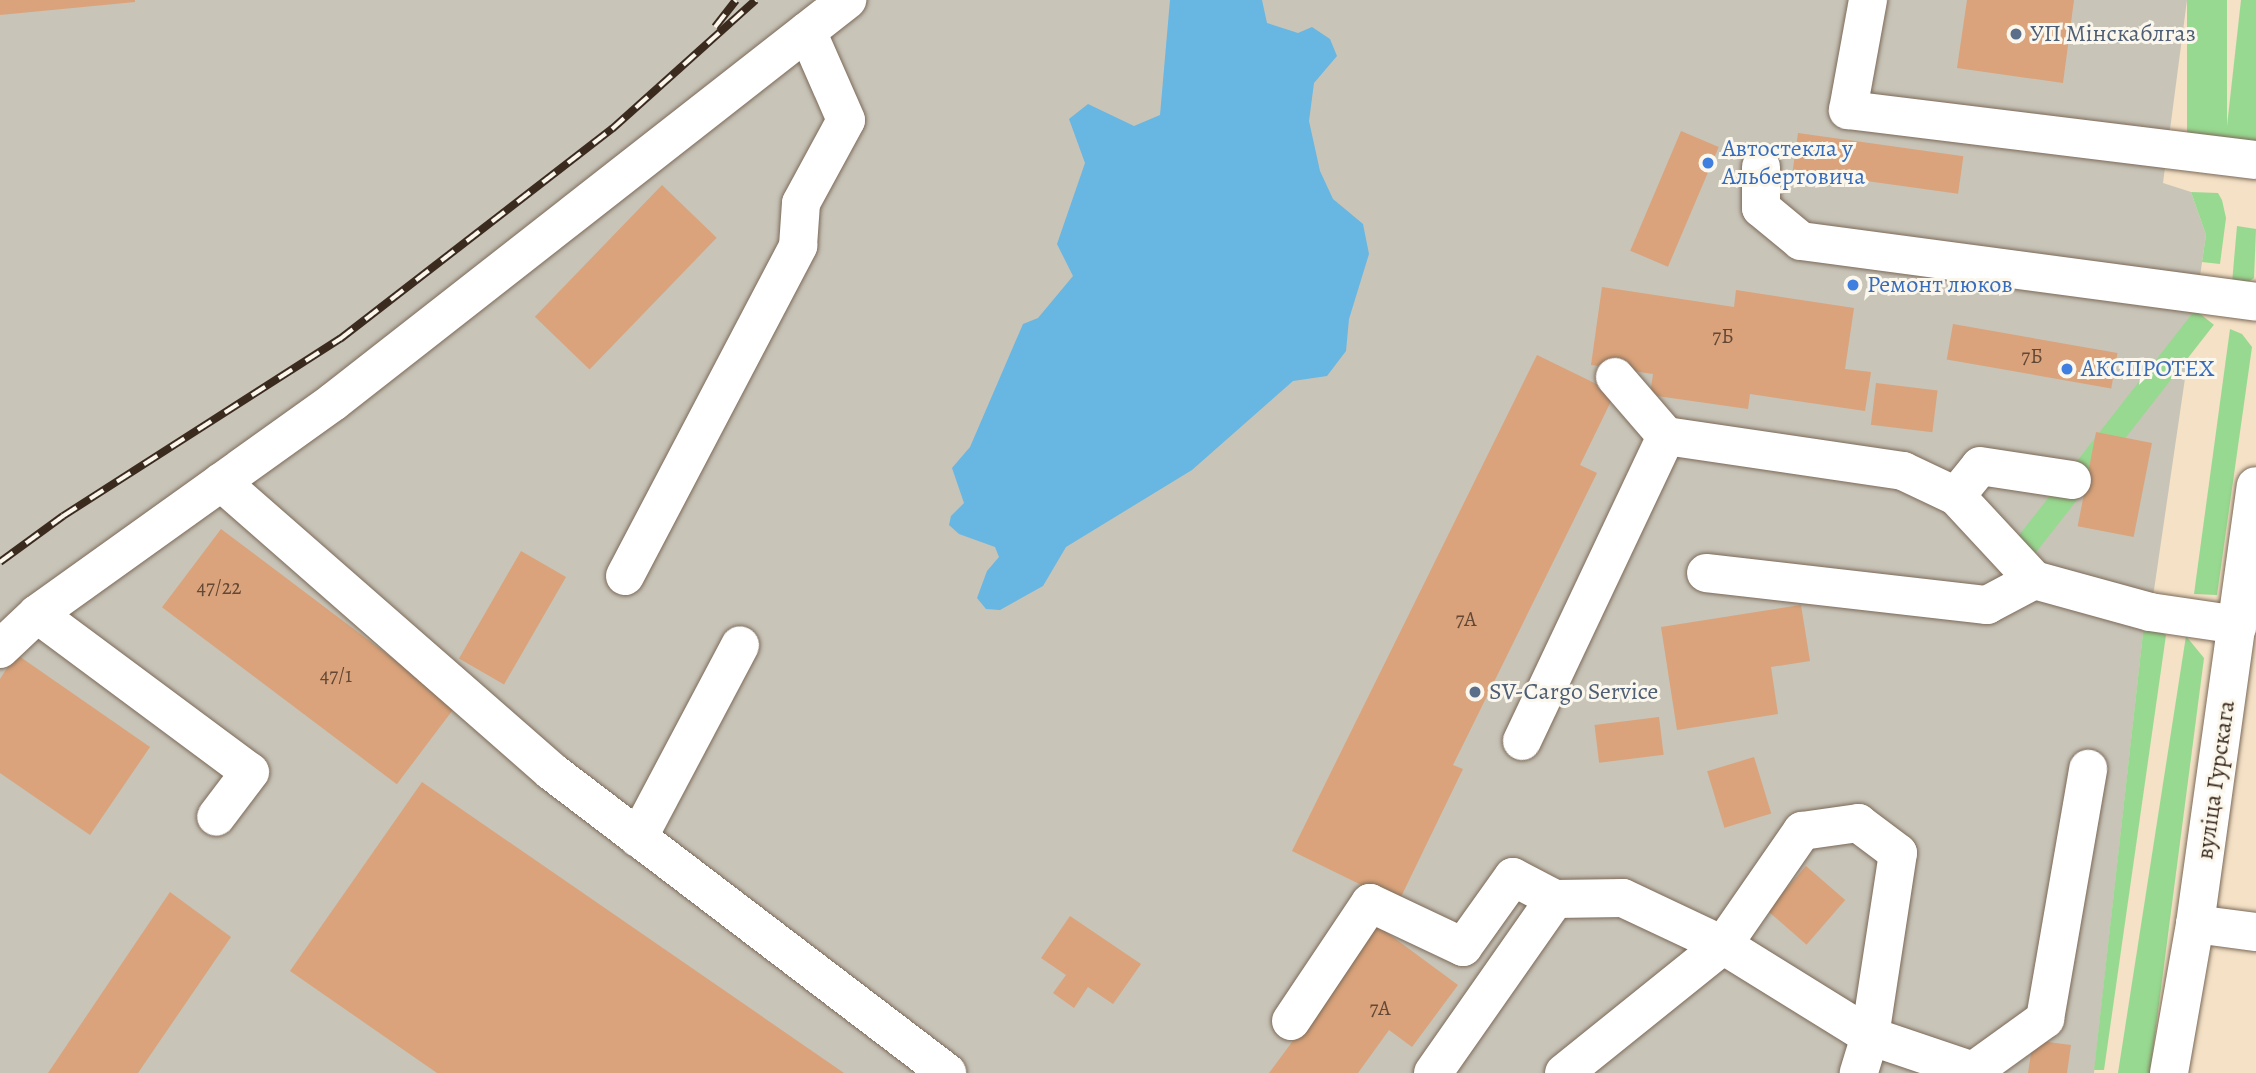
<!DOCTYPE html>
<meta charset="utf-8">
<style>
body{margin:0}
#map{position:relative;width:2256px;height:1073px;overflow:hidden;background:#f4e1c6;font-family:Alegreya,serif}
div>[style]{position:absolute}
.industrial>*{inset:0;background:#c8c4b8}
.green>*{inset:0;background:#97d990;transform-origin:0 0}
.water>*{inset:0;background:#68b6e2}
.building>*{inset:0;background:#daa37b;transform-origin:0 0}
.roads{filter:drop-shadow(0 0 2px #7c6a59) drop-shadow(0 0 2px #7c6a59)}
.minor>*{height:38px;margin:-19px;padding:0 19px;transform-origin:19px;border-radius:19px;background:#fff}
.major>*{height:38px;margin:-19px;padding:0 19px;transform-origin:19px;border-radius:19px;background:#fff}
.rail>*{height:8px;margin-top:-4px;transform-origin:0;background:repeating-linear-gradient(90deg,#fbf7ec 0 16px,#3b2a1e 0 32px);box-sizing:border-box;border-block:2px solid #3b2a1e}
.dots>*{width:19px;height:19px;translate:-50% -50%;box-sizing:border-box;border:4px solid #fbf7ec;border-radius:50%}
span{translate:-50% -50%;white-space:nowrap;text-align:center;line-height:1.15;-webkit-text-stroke:6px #fbf7ec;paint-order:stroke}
.number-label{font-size:21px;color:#634835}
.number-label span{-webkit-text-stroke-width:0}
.service-label{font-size:24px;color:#4e5e75}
.left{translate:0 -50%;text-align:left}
.shop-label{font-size:24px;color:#366cbe}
.street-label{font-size:24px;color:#3b2a1e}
</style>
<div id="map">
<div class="industrial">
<div style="clip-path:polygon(0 0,2187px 0,2163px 183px,2191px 192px,2206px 235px,2149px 624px,2143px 634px,2094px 1073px,0 1073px)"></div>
</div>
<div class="green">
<div style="left:2187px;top:0;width:40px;height:138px"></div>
<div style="clip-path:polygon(2241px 0,2256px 0,2256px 146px,2225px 144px)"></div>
<div style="clip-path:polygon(2191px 192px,2218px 193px,2222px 200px,2226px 218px,2220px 264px,2202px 262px,2206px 235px)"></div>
<div style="clip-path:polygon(2237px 226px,2256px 229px,2254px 278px,2245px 284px,2232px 283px)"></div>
<div style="left:2195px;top:310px;width:24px;height:291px;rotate:38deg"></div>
<div style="clip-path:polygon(2230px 329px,2242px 334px,2252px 347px,2217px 595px,2194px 594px)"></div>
<div style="clip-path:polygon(2149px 624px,2166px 635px,2104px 1070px,2094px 1070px,2143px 633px)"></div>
<div style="clip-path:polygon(2186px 636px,2204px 658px,2150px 1073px,2118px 1073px)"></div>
</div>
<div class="water">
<div style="clip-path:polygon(1170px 0,1262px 0,1267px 23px,1298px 33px,1312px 27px,1330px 39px,1337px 56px,1314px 83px,1309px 121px,1320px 171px,1333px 199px,1363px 224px,1369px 254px,1349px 319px,1346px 351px,1327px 376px,1293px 381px,1192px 470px,1066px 547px,1043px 586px,1000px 610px,986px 609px,977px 598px,987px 571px,999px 557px,995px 547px,959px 534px,949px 525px,951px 516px,964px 503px,952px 468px,970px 447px,1023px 324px,1038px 318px,1073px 276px,1057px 244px,1085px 163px,1069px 119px,1088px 104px,1134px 126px,1160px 115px)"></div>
</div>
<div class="building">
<div style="clip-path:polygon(0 0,135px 0,135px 2px,0 15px)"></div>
<div style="clip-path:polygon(1967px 0,2074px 0,2063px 83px,1957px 68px)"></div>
<div style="left:1681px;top:131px;width:41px;height:130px;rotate:23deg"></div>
<div style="left:1798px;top:133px;width:167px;height:38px;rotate:8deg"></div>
<div style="left:662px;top:185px;width:76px;height:183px;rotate:44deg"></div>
<div style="clip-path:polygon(1602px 287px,1734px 307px,1736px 290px,1854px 308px,1845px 369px,1871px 372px,1865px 411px,1750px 394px,1748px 409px,1650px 395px,1653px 374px,1591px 365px)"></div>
<div style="left:1953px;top:324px;width:167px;height:36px;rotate:10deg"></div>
<div style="clip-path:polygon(1537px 355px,1615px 393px,1580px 465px,1597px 473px,1453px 765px,1463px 769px,1398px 903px,1292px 851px)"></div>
<div style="left:1876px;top:383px;width:62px;height:42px;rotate:7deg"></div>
<div style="left:2096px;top:432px;width:57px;height:96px;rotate:11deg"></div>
<div style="left:221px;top:529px;width:294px;height:98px;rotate:37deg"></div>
<div style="left:521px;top:551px;width:52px;height:124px;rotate:30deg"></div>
<div style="clip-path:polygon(1801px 605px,1810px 661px,1771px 667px,1778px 714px,1677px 730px,1661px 627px)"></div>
<div style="clip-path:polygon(16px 654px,150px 747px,90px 835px,0 773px,0 679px)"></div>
<div style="left:1659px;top:717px;width:38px;height:65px;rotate:83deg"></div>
<div style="left:1754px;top:757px;width:59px;height:49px;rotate:73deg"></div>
<div style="clip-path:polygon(422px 782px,844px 1073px,437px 1073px,290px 971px)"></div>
<div style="left:1806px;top:866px;width:52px;height:59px;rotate:41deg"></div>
<div style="clip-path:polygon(170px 892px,231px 937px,138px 1073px,48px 1073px)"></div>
<div style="clip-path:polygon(1070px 916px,1141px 964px,1113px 1004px,1088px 987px,1074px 1008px,1053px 993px,1066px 975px,1041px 958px)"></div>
<div style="clip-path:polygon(1378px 926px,1458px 985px,1412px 1047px,1389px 1030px,1358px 1073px,1269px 1073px)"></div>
<div style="clip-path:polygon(2033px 1040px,2071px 1045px,2067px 1073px,2028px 1073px)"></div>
</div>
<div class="roads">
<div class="minor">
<div style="left:1868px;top:0;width:112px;rotate:100.3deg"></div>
<div style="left:1848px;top:110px;width:411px;rotate:7deg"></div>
<div style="left:1761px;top:167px;width:41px;rotate:90deg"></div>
<div style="left:1761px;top:208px;width:52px;rotate:39.5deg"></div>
<div style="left:1801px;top:241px;width:459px;rotate:7.6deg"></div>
<div style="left:1615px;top:377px;width:78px;rotate:49.2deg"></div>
<div style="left:221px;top:482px;width:439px;rotate:41.2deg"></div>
<div style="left:551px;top:771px;width:498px;rotate:37.3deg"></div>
<div style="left:1956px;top:496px;width:38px;rotate:-51deg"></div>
<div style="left:1980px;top:466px;width:93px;rotate:8.7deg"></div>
<div style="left:1706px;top:573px;width:283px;rotate:6.5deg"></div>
<div style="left:1987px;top:605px;width:53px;rotate:-28deg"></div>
<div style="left:625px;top:576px;width:373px;rotate:-62.3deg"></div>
<div style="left:798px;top:246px;width:43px;rotate:-86deg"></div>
<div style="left:801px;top:203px;width:94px;rotate:-61.5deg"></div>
<div style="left:846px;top:120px;width:97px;rotate:-113.7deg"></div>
<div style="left:37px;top:614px;width:265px;rotate:36.6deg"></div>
<div style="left:250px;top:772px;width:56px;rotate:127.1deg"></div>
<div style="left:0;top:649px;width:51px;rotate:-43.4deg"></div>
<div style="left:37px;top:614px;width:364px;rotate:-35.6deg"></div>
<div style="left:333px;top:402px;width:653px;rotate:-38.03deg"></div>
<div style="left:1522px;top:741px;width:337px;rotate:-64.7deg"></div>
<div style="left:1666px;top:436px;width:240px;rotate:8.4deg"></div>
<div style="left:1903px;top:471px;width:59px;rotate:25.3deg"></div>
<div style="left:1956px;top:496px;width:115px;rotate:47.1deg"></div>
<div style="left:2034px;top:580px;width:120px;rotate:15.4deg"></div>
<div style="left:2150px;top:612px;width:89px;rotate:8.4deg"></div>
<div style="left:638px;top:838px;width:218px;rotate:-62.1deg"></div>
<div style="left:2195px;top:924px;width:62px;rotate:7.5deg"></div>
<div style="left:1291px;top:1021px;width:142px;rotate:-56.2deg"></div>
<div style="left:1370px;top:903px;width:103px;rotate:25.3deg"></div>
<div style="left:1463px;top:947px;width:86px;rotate:-54.5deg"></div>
<div style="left:1513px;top:877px;width:47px;rotate:27.6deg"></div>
<div style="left:1973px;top:1071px;width:89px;rotate:-35.8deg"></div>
<div style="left:2045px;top:1019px;width:254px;rotate:-80.2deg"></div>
<div style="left:1433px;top:1073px;width:213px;rotate:-55deg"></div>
<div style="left:1555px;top:899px;width:68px;rotate:-0.8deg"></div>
<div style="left:1623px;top:898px;width:110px;rotate:25.2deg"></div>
<div style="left:1723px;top:945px;width:173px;rotate:31.8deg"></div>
<div style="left:1870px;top:1036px;width:115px;rotate:18.7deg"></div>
<div style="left:1564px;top:1073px;width:204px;rotate:-38.8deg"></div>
<div style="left:1723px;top:945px;width:139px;rotate:-55.3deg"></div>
<div style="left:1802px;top:831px;width:57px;rotate:-8.1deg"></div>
<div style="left:1858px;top:823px;width:50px;rotate:36.9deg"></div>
<div style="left:1898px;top:853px;width:185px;rotate:98.7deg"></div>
<div style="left:1870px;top:1036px;width:39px;rotate:107deg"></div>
</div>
<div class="major">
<div style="left:2169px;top:1073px;width:151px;rotate:-80.1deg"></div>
<div style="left:2195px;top:924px;width:442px;rotate:-82.1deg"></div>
</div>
</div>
<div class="rail">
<div style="left:715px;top:27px;width:34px;rotate:-52deg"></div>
<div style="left:0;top:562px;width:78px;rotate:-36.1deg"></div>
<div style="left:63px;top:516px;width:329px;rotate:-32.6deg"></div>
<div style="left:340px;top:339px;width:344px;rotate:-37.7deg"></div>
<div style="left:612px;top:129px;width:193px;rotate:-41.9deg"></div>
</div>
<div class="dots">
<div style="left:2016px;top:34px;background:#5c6f8a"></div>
<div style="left:1708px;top:163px;background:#3f7fe0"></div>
<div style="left:1853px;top:285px;background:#3f7fe0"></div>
<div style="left:2067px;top:369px;background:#3f7fe0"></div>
<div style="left:1475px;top:692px;background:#5c6f8a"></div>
</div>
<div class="number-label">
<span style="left:1723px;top:336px">7Б</span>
<span style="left:2032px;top:356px">7Б</span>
<span style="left:219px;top:587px">47/22</span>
<span style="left:1466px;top:619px">7А</span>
<span style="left:336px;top:675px">47/1</span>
<span style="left:1380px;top:1008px">7А</span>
</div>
<div class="service-label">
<span class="left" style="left:2030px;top:34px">УП Мінскаблгаз</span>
<span class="left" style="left:1489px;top:692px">SV-Cargo Service</span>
</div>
<div class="shop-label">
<span class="left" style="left:1722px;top:163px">Автостекла у<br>Альбертовича</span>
<span class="left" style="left:1867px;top:285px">Ремонт люков</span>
<span class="left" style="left:2081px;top:369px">АКСПРОТЕХ</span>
</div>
<div class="street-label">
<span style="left:2216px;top:780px;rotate:-82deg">вуліца Гурскага</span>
</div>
</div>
